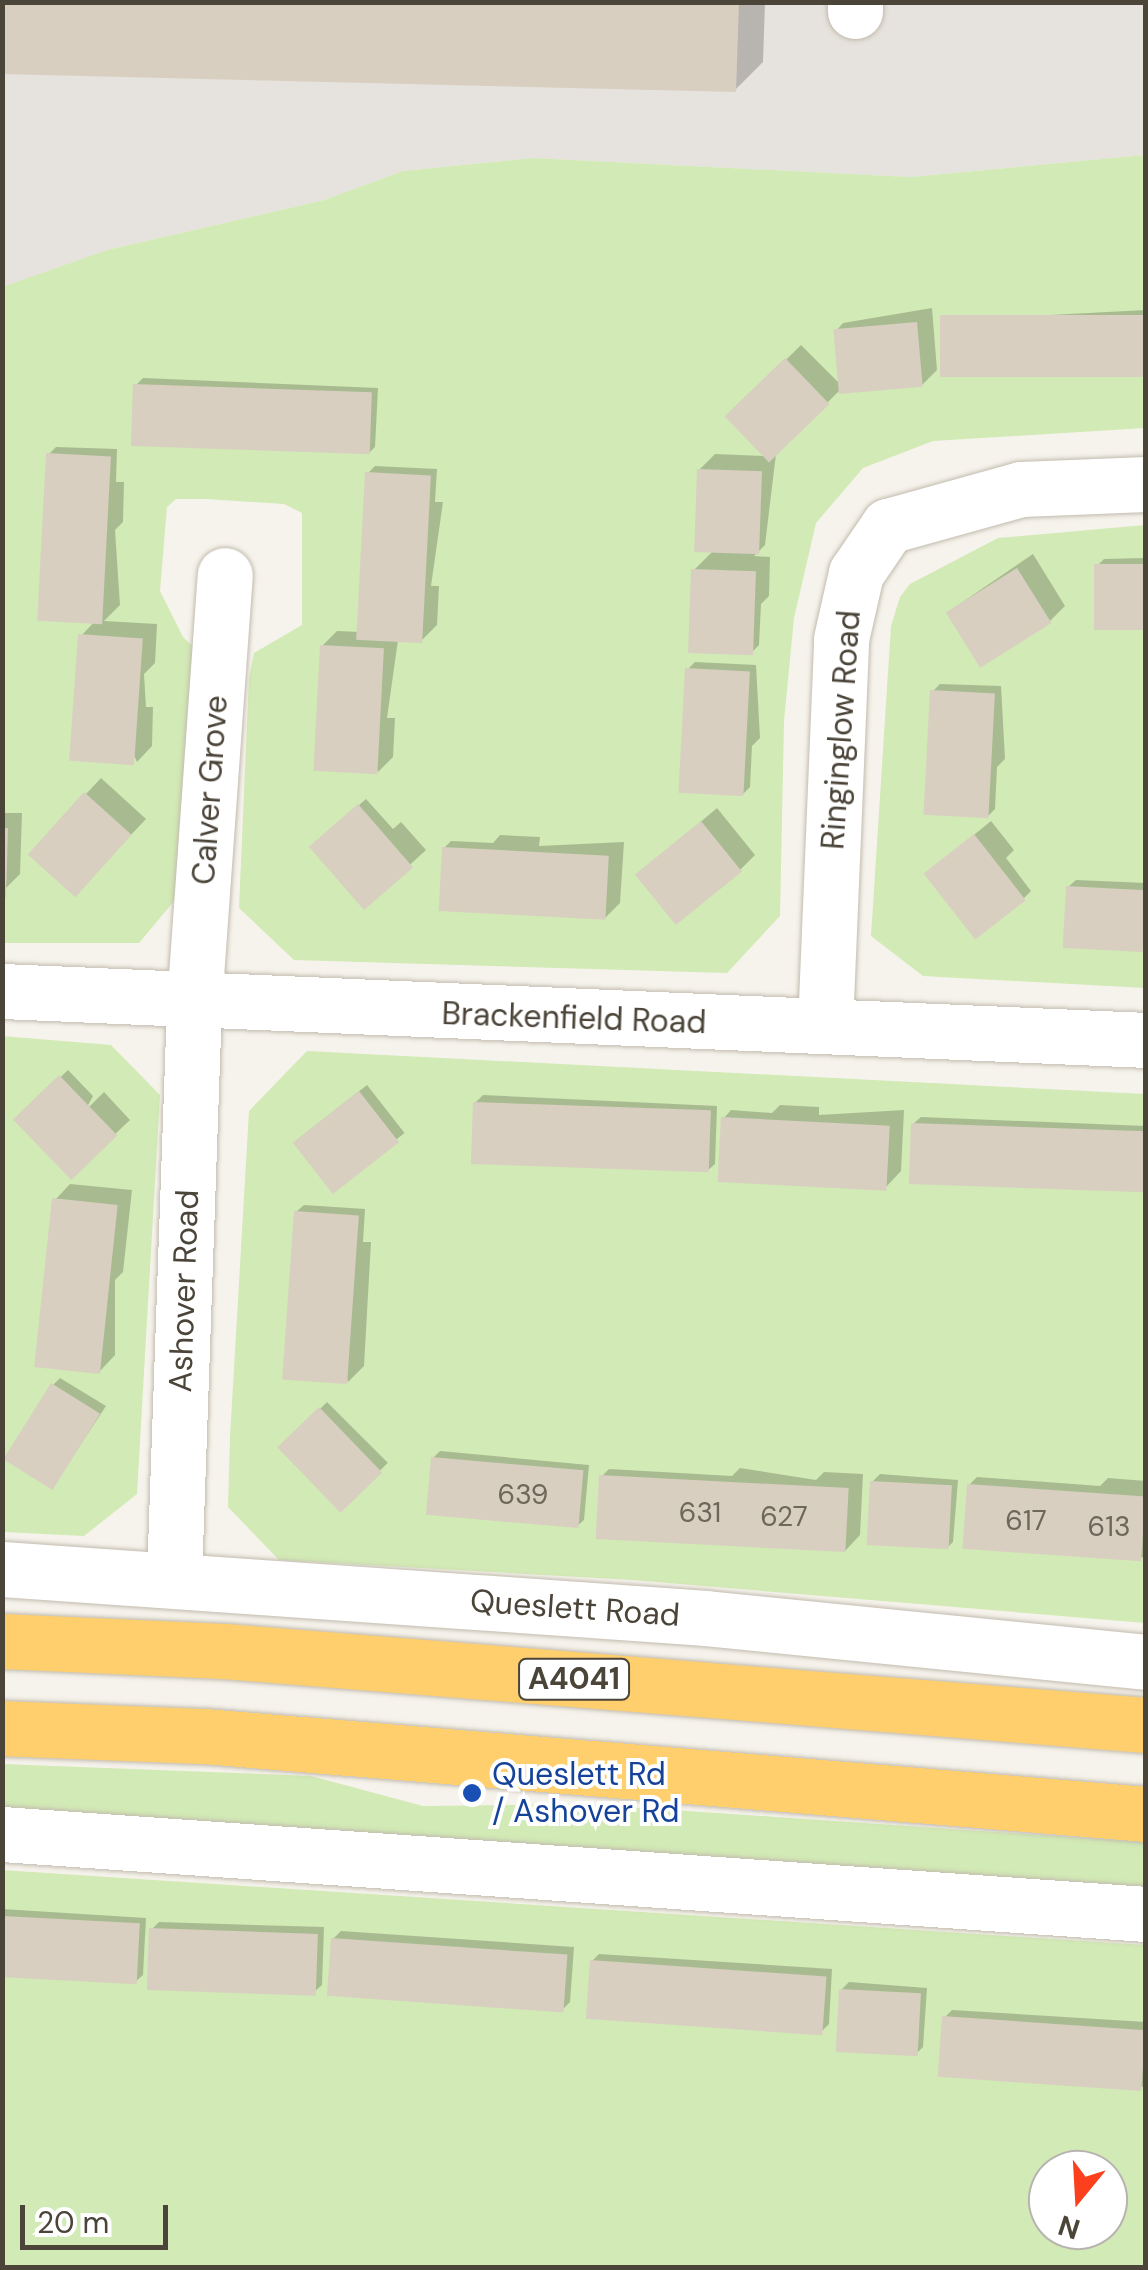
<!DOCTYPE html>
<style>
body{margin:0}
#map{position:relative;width:1148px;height:2270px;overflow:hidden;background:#f6f3ec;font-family:"DM Sans",sans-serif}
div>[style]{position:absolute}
.industrial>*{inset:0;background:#e6e2dd}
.green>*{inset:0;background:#d2eab5}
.shadow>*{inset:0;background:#0003;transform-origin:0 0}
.building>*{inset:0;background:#d8cfc1;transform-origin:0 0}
.roads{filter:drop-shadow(0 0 2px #c2bbae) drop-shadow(0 0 2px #c2bbae)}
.minor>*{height:55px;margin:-27.5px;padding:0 27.5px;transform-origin:27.5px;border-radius:27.5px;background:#fff}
.highway>*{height:55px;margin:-27.5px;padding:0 27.5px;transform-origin:27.5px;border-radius:27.5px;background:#ffcf6e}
.dots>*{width:28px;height:28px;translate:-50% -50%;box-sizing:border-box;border:5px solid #fff;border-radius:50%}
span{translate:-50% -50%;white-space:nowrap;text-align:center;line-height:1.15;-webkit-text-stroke:8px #fff;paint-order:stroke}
.number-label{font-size:28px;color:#6e675b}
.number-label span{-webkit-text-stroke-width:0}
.shield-label span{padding:2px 8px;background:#fff;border:2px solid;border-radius:8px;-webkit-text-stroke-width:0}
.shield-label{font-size:30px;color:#4b4439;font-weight:700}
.street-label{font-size:32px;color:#4b4439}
.transit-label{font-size:32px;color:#164399}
.left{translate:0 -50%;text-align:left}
.frame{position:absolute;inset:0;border:5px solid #4b4439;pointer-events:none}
.north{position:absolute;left:1028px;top:2150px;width:100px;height:100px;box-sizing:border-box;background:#fff;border:2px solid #b7b4b0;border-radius:50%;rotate:198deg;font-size:28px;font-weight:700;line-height:40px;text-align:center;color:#4b4439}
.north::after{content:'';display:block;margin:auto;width:35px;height:45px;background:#fc3f1d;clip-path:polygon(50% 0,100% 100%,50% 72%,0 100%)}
.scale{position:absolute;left:20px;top:2205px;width:148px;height:45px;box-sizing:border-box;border:5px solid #4b4439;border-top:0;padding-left:12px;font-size:30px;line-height:35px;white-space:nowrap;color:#4b4439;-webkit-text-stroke:8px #fff;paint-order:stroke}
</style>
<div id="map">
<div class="industrial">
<div style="clip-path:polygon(2px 3px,1145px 3px,1145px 155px,910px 177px,533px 158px,403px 171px,324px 200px,107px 250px,3px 287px)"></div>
</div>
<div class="green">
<div style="clip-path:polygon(1145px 155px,1145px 428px,933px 441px,863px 468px,816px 523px,794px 618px,784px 721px,780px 916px,727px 973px,294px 960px,239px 908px,249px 677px,254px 653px,302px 625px,302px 513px,284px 504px,205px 499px,176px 499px,167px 507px,160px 591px,183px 637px,201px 654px,190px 882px,139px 943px,3px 943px,2px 287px,107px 250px,324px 200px,403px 171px,533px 158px,910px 177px)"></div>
<div style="clip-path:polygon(1145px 525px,1145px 988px,923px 976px,871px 936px,891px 626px,900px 597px,910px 584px,998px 538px)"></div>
<div style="clip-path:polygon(2px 1036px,111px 1045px,160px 1095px,137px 1494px,84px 1536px,3px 1532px)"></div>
<div style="clip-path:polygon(307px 1051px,1145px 1094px,1145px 1623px,632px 1580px,279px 1560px,228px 1507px,230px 1437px,249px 1111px)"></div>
<div style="clip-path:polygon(3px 1764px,311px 1776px,423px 1806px,585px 1804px,1145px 1842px,1145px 1897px,3px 1819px)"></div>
<div style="clip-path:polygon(evenodd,2px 1870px,1145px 1945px,1145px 2267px,3px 2267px,2px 1870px,1048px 2170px,1108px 2170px,1108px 2230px,1048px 2230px,1048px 2170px)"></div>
</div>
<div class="shadow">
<div style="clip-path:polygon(2px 2px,765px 2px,763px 62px,735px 90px)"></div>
<div style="clip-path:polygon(932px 308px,937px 370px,922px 385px,839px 391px,776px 454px,765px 545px,754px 556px,770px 557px,769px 596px,761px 604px,759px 645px,752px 652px,694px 570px,713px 551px,699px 470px,715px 454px,767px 456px,728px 417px,801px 345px,840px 384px,836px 331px,843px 323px)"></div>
<div style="clip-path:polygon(1146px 310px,1146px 375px,942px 327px,950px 320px)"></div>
<div style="clip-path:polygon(143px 378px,378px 388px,375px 447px,368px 454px,136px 385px)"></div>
<div style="clip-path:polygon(56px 447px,117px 449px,116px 482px,124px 482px,123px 522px,115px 530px,120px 605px,104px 621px,157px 624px,155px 663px,144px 674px,146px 707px,153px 707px,152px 746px,137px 762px,81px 636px,96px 620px,49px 454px)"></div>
<div style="clip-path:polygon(375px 466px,437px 469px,435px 502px,443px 502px,431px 586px,439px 586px,437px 625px,421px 641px,398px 640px,387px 718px,395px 718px,393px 757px,378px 772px,322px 646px,337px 631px,360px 632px,368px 473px)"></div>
<div style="clip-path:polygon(1033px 554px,1065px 606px,1049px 622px,948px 612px)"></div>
<div style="clip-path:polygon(1145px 558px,1146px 627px,1096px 567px,1104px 559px)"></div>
<div style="clip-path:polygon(695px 662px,756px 665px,760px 738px,752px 746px,750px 787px,743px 794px,688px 669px)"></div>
<div style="clip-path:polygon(940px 684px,1001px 686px,1005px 759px,997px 767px,995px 809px,988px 816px,933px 691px)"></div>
<div style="clip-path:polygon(101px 778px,146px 819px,111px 856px,86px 794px)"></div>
<div style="clip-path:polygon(366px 799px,393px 829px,401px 822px,426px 850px,365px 906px,319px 840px)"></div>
<div style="clip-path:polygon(717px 808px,755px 855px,740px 870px,678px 841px)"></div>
<div style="clip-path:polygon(2px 813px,22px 813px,20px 874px,5px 889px)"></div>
<div style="clip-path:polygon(991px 821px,1014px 850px,1006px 858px,1031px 891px,1024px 898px,926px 874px)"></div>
<div style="clip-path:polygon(500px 835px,540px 837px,539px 846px,624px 842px,620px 903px,605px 918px,444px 848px,451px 841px,493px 843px)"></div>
<div style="clip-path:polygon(1076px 880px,1146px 883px,1146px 949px,1068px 887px)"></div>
<div style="clip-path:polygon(68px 1070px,93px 1096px,85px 1111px,104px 1092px,130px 1120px,70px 1177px,15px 1120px)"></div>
<div style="left:367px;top:1085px;width:61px;height:92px;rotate:52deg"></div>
<div style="clip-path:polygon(483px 1095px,717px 1106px,715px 1164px,707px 1171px,475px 1103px)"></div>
<div style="clip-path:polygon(780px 1105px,819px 1107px,819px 1115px,904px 1110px,901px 1171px,886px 1187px,724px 1118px,731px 1110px,772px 1113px)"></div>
<div style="clip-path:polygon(921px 1117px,1146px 1126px,1146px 1192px,913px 1124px)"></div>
<div style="clip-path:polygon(70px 1184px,132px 1190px,123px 1272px,115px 1280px,115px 1355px,100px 1371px,55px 1200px)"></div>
<div style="clip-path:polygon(304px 1205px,365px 1209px,363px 1242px,371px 1242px,364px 1366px,348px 1382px,296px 1212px)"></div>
<div style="clip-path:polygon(60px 1378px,106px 1406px,52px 1488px,53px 1385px)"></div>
<div style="left:327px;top:1402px;width:86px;height:65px;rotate:45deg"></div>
<div style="clip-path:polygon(440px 1451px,589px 1465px,584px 1520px,576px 1527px,433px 1458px)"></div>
<div style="clip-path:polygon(740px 1468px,816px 1480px,824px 1472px,863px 1474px,860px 1535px,845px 1551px,602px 1476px,609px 1469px,732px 1476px)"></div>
<div style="clip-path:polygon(880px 1474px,958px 1480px,953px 1542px,946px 1549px,872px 1482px)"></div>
<div style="clip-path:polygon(977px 1477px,1100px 1486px,1108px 1478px,1146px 1481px,1146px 1559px,969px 1485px)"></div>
<div style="clip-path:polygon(2px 1909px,146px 1918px,143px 1975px,135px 1982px,2px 1974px)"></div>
<div style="clip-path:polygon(159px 1922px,324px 1927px,322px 1985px,314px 1992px,152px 1929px)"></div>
<div style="clip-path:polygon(341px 1931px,574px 1947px,570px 2002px,563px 2009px,333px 1939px)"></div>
<div style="clip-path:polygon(599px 1954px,832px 1969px,829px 2024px,821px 2032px,592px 1961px)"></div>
<div style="clip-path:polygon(849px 1982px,927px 1988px,923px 2047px,916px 2054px,841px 1990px)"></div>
<div style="clip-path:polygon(952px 2010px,1146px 2022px,1146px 2088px,945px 2017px)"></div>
<div style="clip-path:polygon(507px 2266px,507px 2268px,465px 2268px,466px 2267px)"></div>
</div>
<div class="building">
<div style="clip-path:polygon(2px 2px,739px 2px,736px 92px,2px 74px)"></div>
<div style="left:1146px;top:315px;width:62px;height:206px;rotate:90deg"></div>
<div style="left:917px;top:322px;width:65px;height:84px;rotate:85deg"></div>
<div style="left:785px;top:358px;width:64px;height:84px;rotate:46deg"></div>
<div style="left:133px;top:384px;width:239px;height:62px;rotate:2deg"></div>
<div style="left:46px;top:453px;width:65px;height:168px;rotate:3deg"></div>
<div style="left:697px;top:469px;width:65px;height:83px;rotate:2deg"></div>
<div style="left:365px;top:472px;width:66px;height:168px;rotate:3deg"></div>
<div style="left:1146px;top:564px;width:66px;height:52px;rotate:90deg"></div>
<div style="left:1017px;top:568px;width:65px;height:84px;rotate:58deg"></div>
<div style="left:691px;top:569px;width:65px;height:84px;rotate:2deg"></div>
<div style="left:78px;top:634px;width:65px;height:127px;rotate:4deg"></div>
<div style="left:320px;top:645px;width:64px;height:126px;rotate:3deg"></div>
<div style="left:685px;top:668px;width:65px;height:125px;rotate:3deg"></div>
<div style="left:930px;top:690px;width:65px;height:125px;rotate:3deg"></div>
<div style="left:84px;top:792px;width:64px;height:84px;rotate:42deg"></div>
<div style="left:358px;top:804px;width:84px;height:65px;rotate:49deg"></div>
<div style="left:701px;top:821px;width:65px;height:85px;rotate:51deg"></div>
<div style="clip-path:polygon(2px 828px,8px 828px,6px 898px,2px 898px)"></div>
<div style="left:974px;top:834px;width:84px;height:64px;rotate:52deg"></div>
<div style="left:442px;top:847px;width:167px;height:64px;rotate:3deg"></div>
<div style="left:1066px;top:886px;width:80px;height:62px;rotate:3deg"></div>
<div style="left:59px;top:1075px;width:84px;height:64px;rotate:46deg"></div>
<div style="left:359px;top:1091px;width:65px;height:84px;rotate:52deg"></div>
<div style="left:473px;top:1102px;width:238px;height:62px;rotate:2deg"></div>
<div style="left:721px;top:1117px;width:169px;height:65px;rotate:3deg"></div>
<div style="left:911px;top:1123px;width:235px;height:61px;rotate:2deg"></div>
<div style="left:52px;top:1198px;width:66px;height:170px;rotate:6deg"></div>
<div style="left:294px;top:1211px;width:65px;height:169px;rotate:4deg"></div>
<div style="left:51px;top:1383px;width:58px;height:90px;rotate:32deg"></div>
<div style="left:319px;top:1407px;width:91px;height:58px;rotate:46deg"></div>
<div style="left:431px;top:1457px;width:153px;height:58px;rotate:5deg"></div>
<div style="left:599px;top:1475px;width:250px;height:64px;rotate:3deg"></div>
<div style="left:870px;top:1481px;width:82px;height:64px;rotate:3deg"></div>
<div style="left:967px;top:1484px;width:179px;height:65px;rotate:4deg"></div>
<div style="left:2px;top:1916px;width:138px;height:61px;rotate:3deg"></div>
<div style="left:149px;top:1928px;width:169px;height:62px;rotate:2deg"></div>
<div style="left:331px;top:1938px;width:237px;height:58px;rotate:4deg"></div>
<div style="left:590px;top:1960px;width:237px;height:59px;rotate:4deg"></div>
<div style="left:839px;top:1989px;width:82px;height:63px;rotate:3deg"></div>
<div style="left:942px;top:2016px;width:204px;height:61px;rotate:4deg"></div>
</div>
<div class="roads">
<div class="minor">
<div style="left:855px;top:11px;width:9px;rotate:-90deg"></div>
<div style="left:2px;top:991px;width:1145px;rotate:2.45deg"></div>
<div style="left:825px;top:1026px;width:387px;rotate:-87.6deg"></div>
<div style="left:841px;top:639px;width:68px;rotate:-77.2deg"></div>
<div style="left:856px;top:573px;width:57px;rotate:-55.8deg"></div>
<div style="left:888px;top:526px;width:138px;rotate:-15.5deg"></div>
<div style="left:1021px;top:489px;width:125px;rotate:-2.3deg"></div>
<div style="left:2px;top:1569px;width:706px;rotate:3.98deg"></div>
<div style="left:706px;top:1618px;width:442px;rotate:5.7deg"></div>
<div style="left:174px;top:1577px;width:573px;rotate:-88deg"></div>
<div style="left:194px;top:1004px;width:430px;rotate:-85.9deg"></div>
<div style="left:2px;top:1834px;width:1147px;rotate:4deg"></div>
</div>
<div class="highway">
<div style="left:2px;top:1641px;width:222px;rotate:2.6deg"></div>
<div style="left:224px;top:1651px;width:925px;rotate:4.59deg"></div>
<div style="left:2px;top:1728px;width:202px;rotate:2.3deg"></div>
<div style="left:204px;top:1736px;width:945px;rotate:4.73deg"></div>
</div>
</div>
<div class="dots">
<div style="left:472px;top:1793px;background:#1a4fb4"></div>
</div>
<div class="number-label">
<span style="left:523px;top:1495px">639</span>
<span style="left:700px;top:1513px">631</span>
<span style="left:784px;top:1517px">627</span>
<span style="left:1026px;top:1521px">617</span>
<span style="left:1109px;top:1527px">613</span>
</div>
<div class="shield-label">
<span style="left:574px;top:1679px">A4041</span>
</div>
<div class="street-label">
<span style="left:841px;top:730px;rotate:-86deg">Ringinglow Road</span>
<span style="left:210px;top:790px;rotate:-86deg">Calver Grove</span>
<span style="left:574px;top:1018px;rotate:2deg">Brackenfield Road</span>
<span style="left:184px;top:1291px;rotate:-88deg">Ashover Road</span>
<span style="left:575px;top:1608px;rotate:4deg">Queslett Road</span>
</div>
<div class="transit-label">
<span class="left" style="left:492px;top:1793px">Queslett Rd<br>/ Ashover Rd</span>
</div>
<div class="frame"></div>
<div class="north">N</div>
<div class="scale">20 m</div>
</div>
